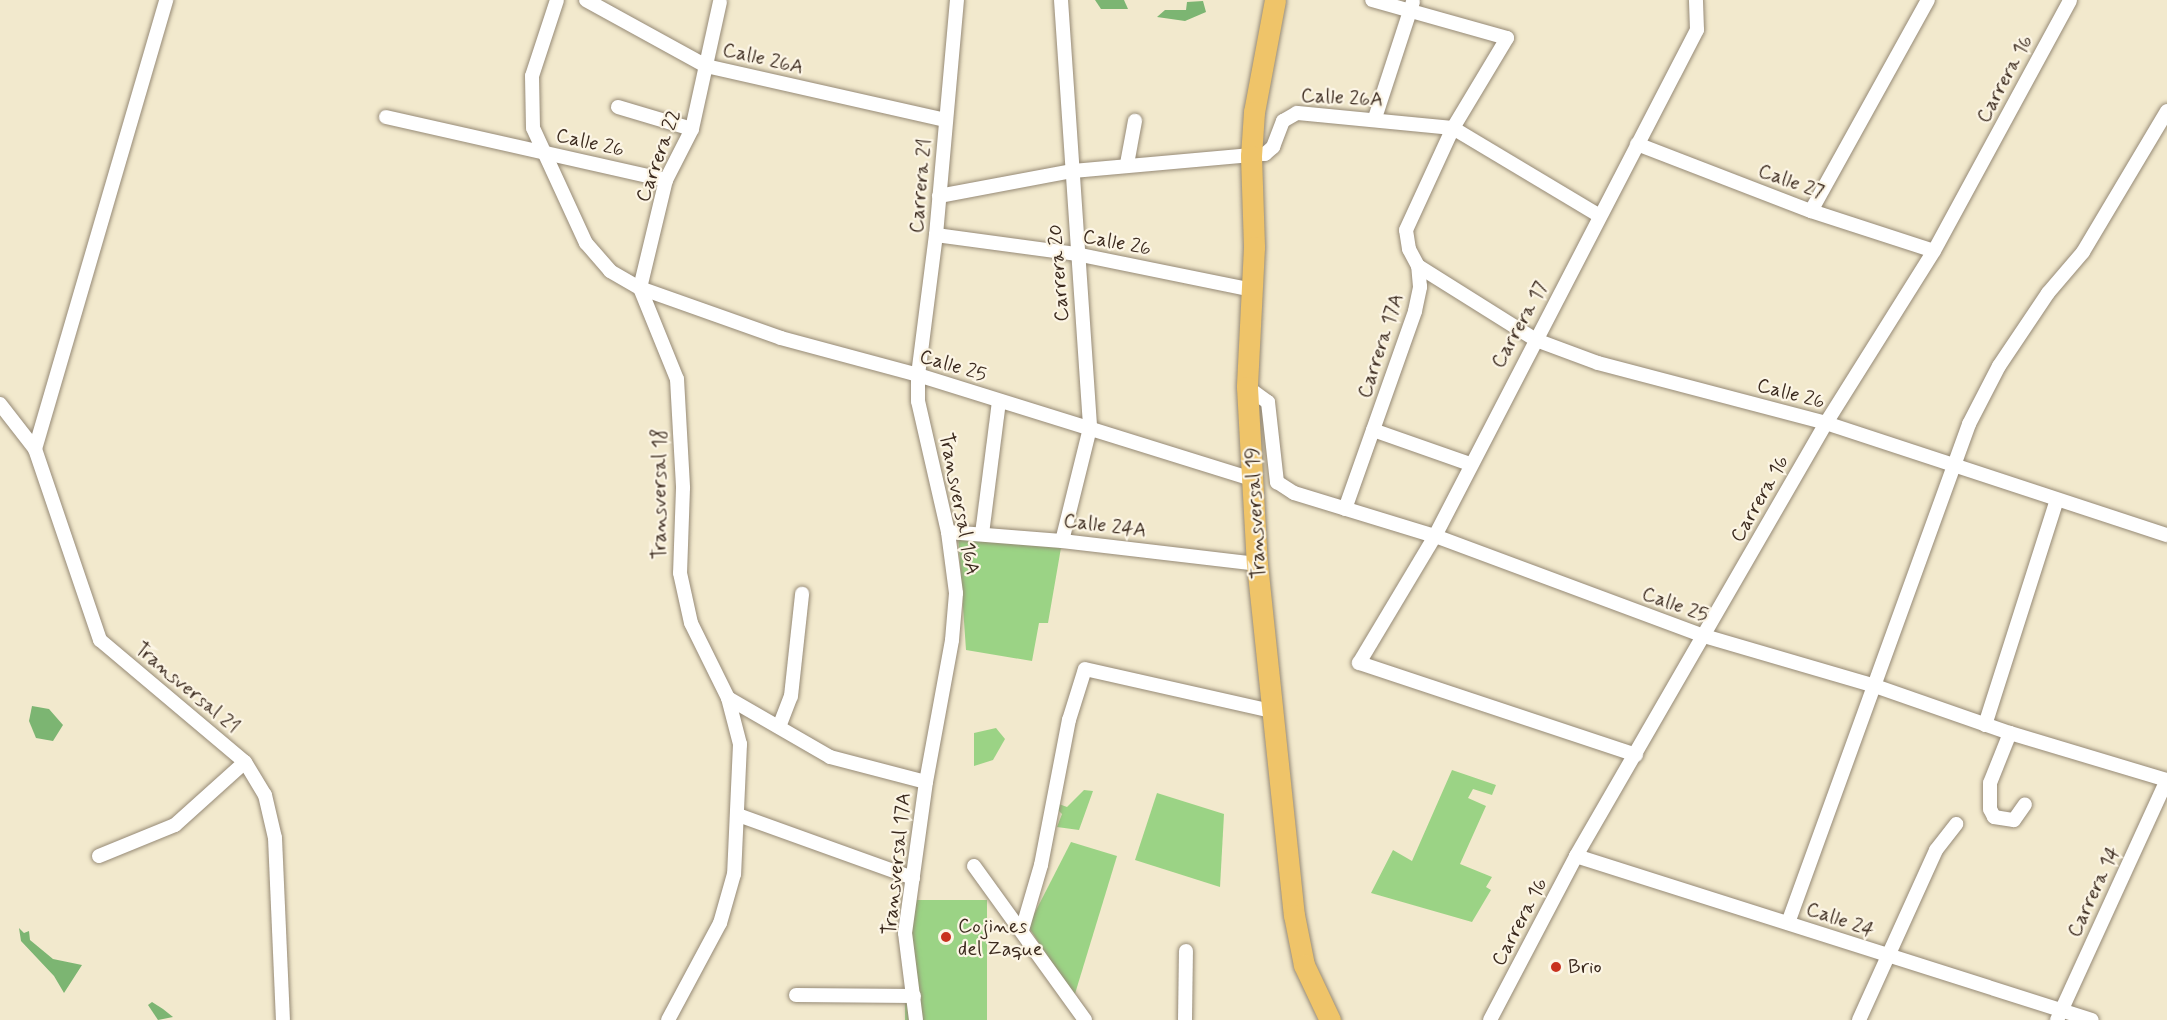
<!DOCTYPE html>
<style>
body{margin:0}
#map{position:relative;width:2167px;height:1020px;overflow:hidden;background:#f2e9cd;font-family:Mynerve,sans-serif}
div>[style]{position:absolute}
.green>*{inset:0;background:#9bd385;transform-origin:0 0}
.forest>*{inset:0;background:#7cb572}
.roads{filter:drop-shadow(0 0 2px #968a76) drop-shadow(0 0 2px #968a76)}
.street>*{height:14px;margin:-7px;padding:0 7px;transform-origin:7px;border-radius:7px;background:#fff}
.primary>*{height:21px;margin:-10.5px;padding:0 10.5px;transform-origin:10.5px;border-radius:10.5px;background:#efc469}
.dots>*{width:16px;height:16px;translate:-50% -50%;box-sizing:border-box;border:3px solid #fcf5e5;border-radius:50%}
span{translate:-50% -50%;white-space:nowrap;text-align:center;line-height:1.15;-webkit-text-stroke:4.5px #fcf5e5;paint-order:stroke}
.street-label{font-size:20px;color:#3b2a1e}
.poi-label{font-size:20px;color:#3b2a1e}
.left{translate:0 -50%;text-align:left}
</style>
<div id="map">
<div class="green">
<div style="clip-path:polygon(958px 535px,1062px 542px,1048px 623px,1039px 623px,1032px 661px,966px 650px)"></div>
<div style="clip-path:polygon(996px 728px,1005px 739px,993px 760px,974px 766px,974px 733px)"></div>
<div style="clip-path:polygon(1452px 770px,1496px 785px,1492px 795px,1473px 789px,1468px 798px,1486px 806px,1460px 864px,1492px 877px,1486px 887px,1491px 890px,1472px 922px,1371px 893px,1393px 850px,1412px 861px)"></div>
<div style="clip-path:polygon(1084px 790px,1093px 791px,1079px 830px,1057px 827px,1062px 814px,1058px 810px,1059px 804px,1067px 807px)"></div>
<div style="clip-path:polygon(1157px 793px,1224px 814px,1220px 887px,1135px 860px)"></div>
<div style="clip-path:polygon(1071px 842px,1117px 856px,1074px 997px,1028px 926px)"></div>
<div style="left:987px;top:900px;width:120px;height:82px;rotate:90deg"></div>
</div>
<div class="forest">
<div style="clip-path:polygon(1095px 0,1124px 0,1128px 9px,1101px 9px)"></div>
<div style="clip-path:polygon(1203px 1px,1206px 12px,1185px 21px,1157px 17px,1165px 10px,1186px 10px,1187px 2px)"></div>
<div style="clip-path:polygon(32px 706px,49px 709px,63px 725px,53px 741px,36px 738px,29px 721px)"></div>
<div style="clip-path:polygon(19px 928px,24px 933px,29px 931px,30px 940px,53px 959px,82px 965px,64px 993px,54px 976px,21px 941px)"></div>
<div style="clip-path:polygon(152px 1002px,163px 1009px,173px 1017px,158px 1020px,148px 1005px)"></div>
</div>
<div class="roads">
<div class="street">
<div style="left:557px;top:0;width:80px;rotate:108.2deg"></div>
<div style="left:532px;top:76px;width:52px;rotate:88.9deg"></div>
<div style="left:533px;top:128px;width:127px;rotate:65.3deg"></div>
<div style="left:586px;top:243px;width:37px;rotate:49deg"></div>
<div style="left:610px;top:271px;width:34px;rotate:30deg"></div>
<div style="left:640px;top:288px;width:150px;rotate:19.5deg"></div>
<div style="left:781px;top:338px;width:142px;rotate:15.1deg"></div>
<div style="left:918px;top:375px;width:353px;rotate:17.3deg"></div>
<div style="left:586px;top:0;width:137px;rotate:28.8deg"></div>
<div style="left:706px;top:66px;width:246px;rotate:12.7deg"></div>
<div style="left:1061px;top:0;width:429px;rotate:86.1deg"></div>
<div style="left:1090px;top:428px;width:116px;rotate:103.9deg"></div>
<div style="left:618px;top:107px;width:77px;rotate:16.6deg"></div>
<div style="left:386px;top:117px;width:287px;rotate:12.7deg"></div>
<div style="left:1375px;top:118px;width:122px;rotate:-71.9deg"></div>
<div style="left:1637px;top:144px;width:186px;rotate:21.1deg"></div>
<div style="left:1811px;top:211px;width:129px;rotate:18deg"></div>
<div style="left:1127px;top:164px;width:44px;rotate:-79.5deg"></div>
<div style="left:939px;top:196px;width:136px;rotate:-10.6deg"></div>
<div style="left:1073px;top:171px;width:193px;rotate:-5.1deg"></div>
<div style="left:1265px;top:154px;width:11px;rotate:-41deg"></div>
<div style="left:1273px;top:147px;width:28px;rotate:-69deg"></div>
<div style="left:1283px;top:121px;width:16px;rotate:-30deg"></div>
<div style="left:1297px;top:113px;width:157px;rotate:5.5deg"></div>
<div style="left:1453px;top:128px;width:171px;rotate:30.9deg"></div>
<div style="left:1811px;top:211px;width:241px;rotate:-61deg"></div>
<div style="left:936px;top:235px;width:141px;rotate:7.7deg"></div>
<div style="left:1076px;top:254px;width:181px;rotate:11.5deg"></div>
<div style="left:1418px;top:266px;width:139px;rotate:32.1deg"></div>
<div style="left:1536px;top:340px;width:66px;rotate:20.4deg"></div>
<div style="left:1598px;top:363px;width:236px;rotate:14.7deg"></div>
<div style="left:1826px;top:423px;width:359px;rotate:18.2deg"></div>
<div style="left:640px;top:288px;width:98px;rotate:67.9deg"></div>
<div style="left:677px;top:379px;width:109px;rotate:86.8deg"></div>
<div style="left:683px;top:488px;width:85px;rotate:92deg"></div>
<div style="left:680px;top:573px;width:51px;rotate:77.6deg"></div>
<div style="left:691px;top:623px;width:84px;rotate:63.7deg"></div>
<div style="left:728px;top:698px;width:48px;rotate:75.4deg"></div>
<div style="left:740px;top:744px;width:130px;rotate:92.6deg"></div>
<div style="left:734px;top:874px;width:51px;rotate:105.9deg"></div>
<div style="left:720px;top:923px;width:110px;rotate:118.2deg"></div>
<div style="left:640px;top:288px;width:111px;rotate:-76.5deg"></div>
<div style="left:666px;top:180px;width:57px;rotate:-63deg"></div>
<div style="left:692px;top:129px;width:130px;rotate:-77.6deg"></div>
<div style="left:1247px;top:387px;width:26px;rotate:36deg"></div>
<div style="left:1268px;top:402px;width:81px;rotate:83.6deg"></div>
<div style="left:1277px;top:482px;width:20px;rotate:33deg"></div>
<div style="left:1294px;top:493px;width:147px;rotate:17deg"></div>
<div style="left:1435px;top:536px;width:287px;rotate:20.4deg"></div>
<div style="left:1704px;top:636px;width:175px;rotate:16.3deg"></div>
<div style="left:1872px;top:685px;width:146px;rotate:19.2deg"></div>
<div style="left:2010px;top:733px;width:164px;rotate:16.7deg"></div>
<div style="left:0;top:404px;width:57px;rotate:52.1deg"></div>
<div style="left:35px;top:449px;width:202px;rotate:71.2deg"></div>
<div style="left:100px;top:640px;width:189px;rotate:40.1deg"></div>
<div style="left:245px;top:762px;width:39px;rotate:59deg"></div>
<div style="left:265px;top:795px;width:44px;rotate:76.9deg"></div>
<div style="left:275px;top:838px;width:182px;rotate:87.5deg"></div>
<div style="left:1373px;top:430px;width:103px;rotate:19.3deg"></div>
<div style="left:35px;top:449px;width:468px;rotate:-73.7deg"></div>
<div style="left:1345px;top:509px;width:210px;rotate:-70.5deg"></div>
<div style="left:1415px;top:311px;width:25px;rotate:-78deg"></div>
<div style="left:1420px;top:287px;width:21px;rotate:-95deg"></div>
<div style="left:1418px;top:266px;width:19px;rotate:-118deg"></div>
<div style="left:1409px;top:249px;width:19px;rotate:-99deg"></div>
<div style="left:1406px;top:230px;width:112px;rotate:-65.3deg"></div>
<div style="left:1453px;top:128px;width:105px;rotate:-59deg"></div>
<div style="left:1507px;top:38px;width:140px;rotate:-164.3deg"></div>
<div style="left:948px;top:532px;width:114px;rotate:4.5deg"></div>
<div style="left:1062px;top:541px;width:196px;rotate:6.7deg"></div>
<div style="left:982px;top:534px;width:134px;rotate:-82.7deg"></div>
<div style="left:728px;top:698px;width:118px;rotate:30deg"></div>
<div style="left:830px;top:757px;width:99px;rotate:14.6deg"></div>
<div style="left:1985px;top:725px;width:236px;rotate:-72.3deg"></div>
<div style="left:779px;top:727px;width:33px;rotate:-69deg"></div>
<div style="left:791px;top:696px;width:103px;rotate:-83.8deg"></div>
<div style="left:2010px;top:733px;width:54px;rotate:111.8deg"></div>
<div style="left:1990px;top:783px;width:26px;rotate:90deg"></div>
<div style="left:1990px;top:809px;width:9px;rotate:63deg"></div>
<div style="left:1994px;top:817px;width:20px;rotate:9deg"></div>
<div style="left:2014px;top:820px;width:19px;rotate:-55deg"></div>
<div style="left:1636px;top:755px;width:292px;rotate:-161.6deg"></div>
<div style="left:1359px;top:663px;width:148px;rotate:-59.1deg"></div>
<div style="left:1435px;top:536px;width:570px;rotate:-62.63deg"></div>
<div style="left:1697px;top:30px;width:30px;rotate:-92deg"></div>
<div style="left:738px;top:815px;width:186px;rotate:19.8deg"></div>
<div style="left:99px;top:856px;width:82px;rotate:-22.2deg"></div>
<div style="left:175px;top:825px;width:94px;rotate:-42deg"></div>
<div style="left:1576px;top:856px;width:541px;rotate:17.63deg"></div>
<div style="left:974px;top:866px;width:190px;rotate:54.2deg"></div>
<div style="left:1788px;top:923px;width:531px;rotate:-70.06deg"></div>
<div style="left:1969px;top:424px;width:65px;rotate:-62.7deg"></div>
<div style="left:1999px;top:366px;width:88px;rotate:-56.1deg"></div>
<div style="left:2048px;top:293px;width:54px;rotate:-49.5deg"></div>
<div style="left:2083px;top:252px;width:164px;rotate:-59.2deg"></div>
<div style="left:1022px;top:930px;width:68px;rotate:-73.7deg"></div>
<div style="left:1041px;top:865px;width:148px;rotate:-79.1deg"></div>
<div style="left:1069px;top:720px;width:53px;rotate:-72.6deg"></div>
<div style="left:1085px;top:669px;width:192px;rotate:12.7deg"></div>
<div style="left:796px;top:995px;width:118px;rotate:0.5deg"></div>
<div style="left:916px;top:1020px;width:88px;rotate:-97.2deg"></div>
<div style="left:905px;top:933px;width:152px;rotate:-82.1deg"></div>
<div style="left:926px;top:782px;width:144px;rotate:-79.6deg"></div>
<div style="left:952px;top:640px;width:47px;rotate:-85.1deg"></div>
<div style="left:956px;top:593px;width:62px;rotate:-97.5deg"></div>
<div style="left:948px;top:532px;width:134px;rotate:-102.9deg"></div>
<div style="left:918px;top:401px;width:26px;rotate:-90deg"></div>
<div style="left:918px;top:375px;width:141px;rotate:-82.7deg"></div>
<div style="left:936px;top:235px;width:236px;rotate:-84.9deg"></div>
<div style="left:1185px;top:1020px;width:69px;rotate:-89.2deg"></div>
<div style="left:1490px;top:1020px;width:185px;rotate:-62.3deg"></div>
<div style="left:1576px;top:856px;width:500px;rotate:-60deg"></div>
<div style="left:1826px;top:423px;width:203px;rotate:-57.9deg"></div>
<div style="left:1934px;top:251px;width:285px;rotate:-61.5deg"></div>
<div style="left:1859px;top:1020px;width:187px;rotate:-65.6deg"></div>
<div style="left:1936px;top:850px;width:33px;rotate:-52deg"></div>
<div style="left:2057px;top:1020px;width:264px;rotate:-65.4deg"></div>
</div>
<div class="primary">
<div style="left:1275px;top:0;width:114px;rotate:100.6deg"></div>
<div style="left:1254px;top:112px;width:44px;rotate:93.9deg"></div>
<div style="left:1251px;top:156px;width:91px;rotate:88.1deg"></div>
<div style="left:1254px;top:247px;width:140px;rotate:92.9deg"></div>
<div style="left:1247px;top:387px;width:177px;rotate:86.8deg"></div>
<div style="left:1257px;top:564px;width:353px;rotate:84deg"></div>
<div style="left:1294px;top:915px;width:51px;rotate:78.7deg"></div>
<div style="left:1304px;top:965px;width:61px;rotate:64.7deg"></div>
</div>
</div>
<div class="dots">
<div style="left:946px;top:937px;background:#c8321e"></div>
<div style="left:1556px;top:967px;background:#c8321e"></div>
</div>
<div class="street-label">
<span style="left:763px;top:59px;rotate:13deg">Calle 26A</span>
<span style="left:2005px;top:79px;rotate:-62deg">Carrera 16</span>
<span style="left:1342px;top:98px;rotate:3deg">Calle 26A</span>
<span style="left:590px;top:143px;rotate:13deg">Calle 26</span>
<span style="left:659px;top:156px;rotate:-70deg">Carrera 22</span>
<span style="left:1791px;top:182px;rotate:20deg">Calle 27</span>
<span style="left:921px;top:186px;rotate:-85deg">Carrera 21</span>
<span style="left:1117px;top:243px;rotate:11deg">Calle 26</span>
<span style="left:1059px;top:273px;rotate:-94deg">Carrera 20</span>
<span style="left:1520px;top:325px;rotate:-61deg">Carrera 17</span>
<span style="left:1381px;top:346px;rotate:-72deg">Carrera 17A</span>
<span style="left:953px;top:366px;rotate:17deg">Calle 25</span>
<span style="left:1791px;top:394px;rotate:15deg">Calle 26</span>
<span style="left:660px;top:494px;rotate:-90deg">Transversal 18</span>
<span style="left:1760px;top:499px;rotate:-60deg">Carrera 16</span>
<span style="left:959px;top:504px;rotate:79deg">Transversal 16A</span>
<span style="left:1256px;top:513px;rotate:-93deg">Transversal 19</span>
<span style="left:1105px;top:526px;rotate:7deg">Calle 24A</span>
<span style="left:1675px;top:605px;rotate:20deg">Calle 25</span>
<span style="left:187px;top:688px;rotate:40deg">Transversal 21</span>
<span style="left:897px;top:864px;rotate:-84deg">Transversal 17A</span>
<span style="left:2094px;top:892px;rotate:-65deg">Carrera 14</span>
<span style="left:1840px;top:920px;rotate:19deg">Calle 24</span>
<span style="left:1520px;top:922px;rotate:-62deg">Carrera 16</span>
</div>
<div class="poi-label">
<span class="left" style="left:958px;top:938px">Cojines<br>del Zaque</span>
<span class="left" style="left:1568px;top:967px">Brio</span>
</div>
</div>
